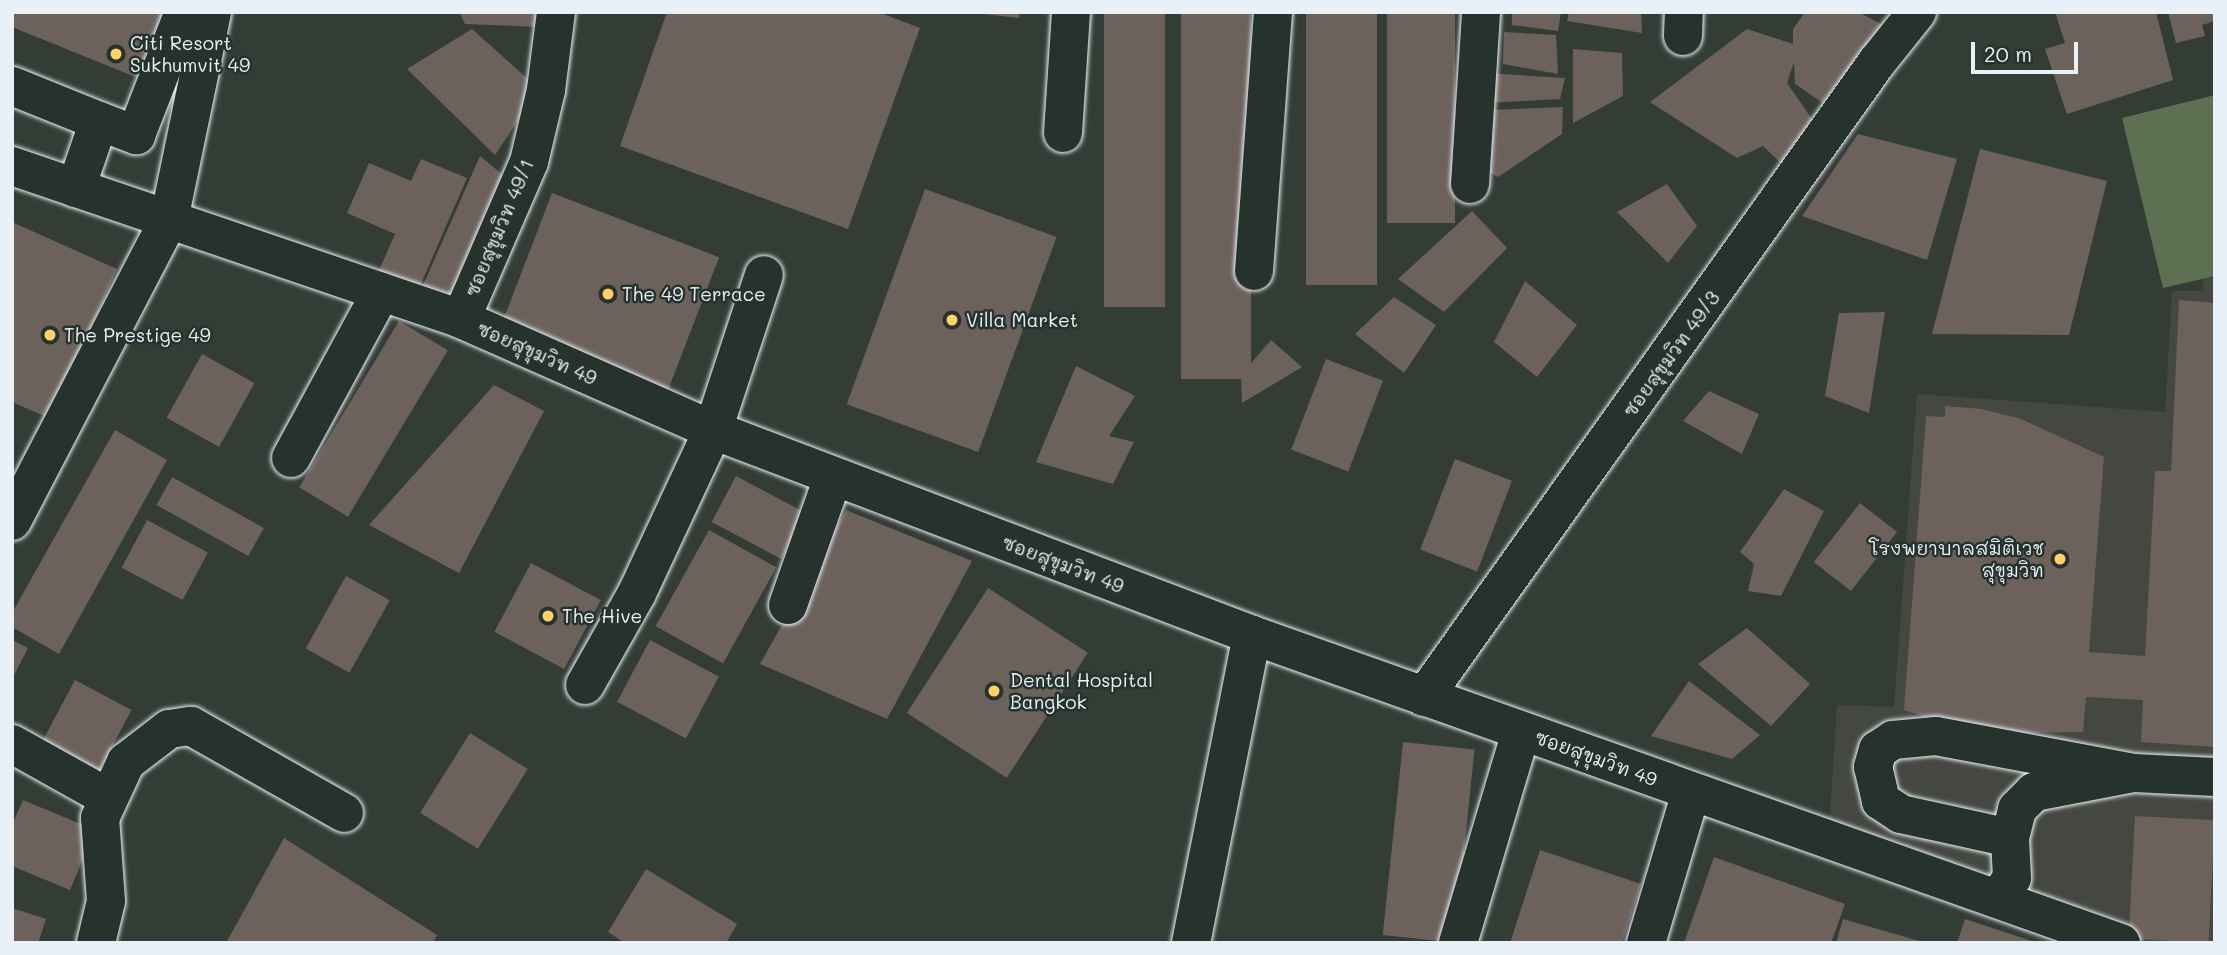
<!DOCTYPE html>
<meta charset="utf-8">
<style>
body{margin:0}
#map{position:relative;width:2227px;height:955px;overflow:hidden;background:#343c36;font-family:Mali,"Playpen Sans Thai",sans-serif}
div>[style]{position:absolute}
.built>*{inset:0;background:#454741}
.green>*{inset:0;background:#5e7052}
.building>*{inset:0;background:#6d615b;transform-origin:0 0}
.roads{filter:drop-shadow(0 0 2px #e8f1f8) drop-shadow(0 0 2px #e8f1f8)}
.minor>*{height:38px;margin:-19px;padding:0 19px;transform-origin:19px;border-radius:19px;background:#26332d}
.dots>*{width:19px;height:19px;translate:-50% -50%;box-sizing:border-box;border:4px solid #26332d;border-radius:50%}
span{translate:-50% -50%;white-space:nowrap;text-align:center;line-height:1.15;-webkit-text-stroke:5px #26332d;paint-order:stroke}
.poi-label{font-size:19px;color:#e8f1f8}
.left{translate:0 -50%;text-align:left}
.right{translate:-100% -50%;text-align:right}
.street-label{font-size:19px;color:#e8f1f8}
.frame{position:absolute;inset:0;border:14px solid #e8f1f8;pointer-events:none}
.scale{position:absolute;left:1971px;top:42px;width:107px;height:32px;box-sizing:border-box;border:4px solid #e8f1f8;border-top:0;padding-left:9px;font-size:21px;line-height:24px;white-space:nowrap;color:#e8f1f8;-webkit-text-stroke:5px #26332d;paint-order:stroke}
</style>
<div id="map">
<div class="built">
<div style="clip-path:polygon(2203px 277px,2215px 278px,2215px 943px,2103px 943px,1828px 843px,1837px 705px,1894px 707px,1917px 394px,2165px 412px,2172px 291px,2203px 291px)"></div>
</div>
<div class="green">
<div style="clip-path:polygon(2215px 95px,2215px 276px,2163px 288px,2122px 118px)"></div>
</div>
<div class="building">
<div style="clip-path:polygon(12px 12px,171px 12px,143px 80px,12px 27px)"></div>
<div style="clip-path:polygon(459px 12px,544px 12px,542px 27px,465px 24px)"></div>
<div style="clip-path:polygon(667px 12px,878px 12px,920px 28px,848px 229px,620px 146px)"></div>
<div style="clip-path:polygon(966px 12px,1020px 12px,1019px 18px)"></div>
<div style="left:1104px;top:12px;width:61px;height:295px"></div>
<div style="left:1181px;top:12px;width:70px;height:367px"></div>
<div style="left:1306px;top:12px;width:71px;height:273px"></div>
<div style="left:1387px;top:12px;width:68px;height:211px"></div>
<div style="clip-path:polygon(1512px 12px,1561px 12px,1558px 31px,1512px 25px)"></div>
<div style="clip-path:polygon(1569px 12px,1641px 12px,1642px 33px,1567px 21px)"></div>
<div style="clip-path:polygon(1805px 12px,1858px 12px,1887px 27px,1826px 105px,1795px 84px,1794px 62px,1787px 83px,1812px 119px,1783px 165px,1763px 146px,1737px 158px,1650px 102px,1747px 29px,1793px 44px,1793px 29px)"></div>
<div style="clip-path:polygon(2055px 12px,2156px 12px,2173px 80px,2067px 114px,2045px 49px,2065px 43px)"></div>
<div style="clip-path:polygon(2168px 12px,2215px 12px,2215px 21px,2202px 25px,2205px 36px,2176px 43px)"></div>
<div style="clip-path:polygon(472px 29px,539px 89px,495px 155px,407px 69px)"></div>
<div style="clip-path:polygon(1504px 32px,1556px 35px,1558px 74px,1503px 64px)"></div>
<div style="clip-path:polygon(1573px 49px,1622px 53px,1623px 96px,1573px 123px)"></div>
<div style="clip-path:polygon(1486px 73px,1565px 78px,1560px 99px,1487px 103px)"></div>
<div style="clip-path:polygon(1563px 107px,1562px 134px,1498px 177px,1478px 166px,1489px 110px)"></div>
<div style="clip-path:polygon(1858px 134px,1957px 159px,1927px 260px,1802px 216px)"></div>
<div style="clip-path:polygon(1980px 149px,2107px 181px,2069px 335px,1932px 334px)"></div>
<div style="clip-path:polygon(480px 156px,503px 175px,449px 306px,417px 299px)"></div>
<div style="clip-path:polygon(421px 159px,467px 178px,417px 293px,377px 275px,395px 234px,347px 213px,369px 163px,411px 181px)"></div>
<div style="clip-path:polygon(1667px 184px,1697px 226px,1668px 263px,1617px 212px)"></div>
<div style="left:925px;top:189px;width:140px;height:229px;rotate:20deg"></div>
<div style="left:552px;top:193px;width:179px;height:148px;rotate:21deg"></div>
<div style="clip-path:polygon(1472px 211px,1507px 248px,1444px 312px,1398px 279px)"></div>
<div style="clip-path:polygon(12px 222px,117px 269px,51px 419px,12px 402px)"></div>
<div style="clip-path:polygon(1525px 281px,1577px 325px,1537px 377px,1494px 342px)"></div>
<div style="clip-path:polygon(1394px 297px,1436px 325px,1404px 373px,1355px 334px)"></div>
<div style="clip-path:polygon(2179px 300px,2215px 303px,2215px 747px,2141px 742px,2143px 700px,2086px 697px,2083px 732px,2010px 733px,1943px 723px,1904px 710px,1926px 416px,1945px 417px,1945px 406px,1982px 409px,2021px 419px,2104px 457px,2089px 652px,2145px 656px,2155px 471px,2171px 471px)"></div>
<div style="clip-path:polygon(1885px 312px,1869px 413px,1825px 396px,1839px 313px)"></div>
<div style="left:399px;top:321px;width:57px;height:194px;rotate:31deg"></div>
<div style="clip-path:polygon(1271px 340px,1302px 367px,1242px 403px,1241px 375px)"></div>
<div style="left:202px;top:354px;width:60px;height:73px;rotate:29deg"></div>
<div style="left:1326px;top:359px;width:61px;height:97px;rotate:21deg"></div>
<div style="clip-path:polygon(1076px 366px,1135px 396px,1109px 436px,1134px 442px,1113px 484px,1036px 462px)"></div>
<div style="clip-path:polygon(494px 385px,544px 411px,459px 573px,369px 525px)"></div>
<div style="clip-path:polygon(1709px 391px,1759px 414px,1742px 454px,1683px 421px)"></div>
<div style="clip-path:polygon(115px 430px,167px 460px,59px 654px,12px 627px,12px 613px)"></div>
<div style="left:1455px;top:459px;width:61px;height:97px;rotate:21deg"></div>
<div style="left:736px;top:476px;width:79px;height:52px;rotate:28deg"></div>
<div style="left:172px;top:477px;width:105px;height:32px;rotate:29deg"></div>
<div style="clip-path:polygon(1784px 489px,1824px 511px,1781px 596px,1748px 591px,1754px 564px,1740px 552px)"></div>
<div style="left:1860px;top:503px;width:47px;height:75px;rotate:38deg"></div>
<div style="clip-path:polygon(846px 510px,972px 561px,887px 719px,760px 664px)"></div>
<div style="left:147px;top:520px;width:69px;height:54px;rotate:28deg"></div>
<div style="left:709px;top:530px;width:77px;height:110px;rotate:29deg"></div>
<div style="left:531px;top:563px;width:79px;height:78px;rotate:28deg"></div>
<div style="left:346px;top:576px;width:50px;height:83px;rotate:29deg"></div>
<div style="left:988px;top:588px;width:119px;height:149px;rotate:33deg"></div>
<div style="clip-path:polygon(1747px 628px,1810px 684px,1771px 726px,1698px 664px)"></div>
<div style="clip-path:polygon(12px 640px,28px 648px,12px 679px)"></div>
<div style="left:650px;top:640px;width:78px;height:70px;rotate:28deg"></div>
<div style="left:75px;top:680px;width:64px;height:68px;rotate:28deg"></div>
<div style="clip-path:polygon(1689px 681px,1760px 735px,1732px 759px,1651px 736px)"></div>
<div style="left:470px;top:733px;width:68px;height:94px;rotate:32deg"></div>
<div style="left:1403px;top:742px;width:72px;height:194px;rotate:6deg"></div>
<div style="clip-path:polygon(23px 800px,95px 830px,70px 890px,12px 866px,12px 825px)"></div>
<div style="left:2135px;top:816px;width:80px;height:123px;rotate:3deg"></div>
<div style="clip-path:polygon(284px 838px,437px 935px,433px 943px,226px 943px)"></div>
<div style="clip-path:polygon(1540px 850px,1641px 884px,1622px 943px,1510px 943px)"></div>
<div style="clip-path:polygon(1714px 857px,1845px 904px,1831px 943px,1684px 943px)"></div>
<div style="clip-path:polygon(646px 869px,737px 924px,726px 943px,625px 943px,608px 932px)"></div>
<div style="clip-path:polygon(12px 908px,46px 919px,38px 943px,12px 943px)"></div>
<div style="clip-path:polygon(1843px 919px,1923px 942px,1922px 943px,1836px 943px)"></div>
<div style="clip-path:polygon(1965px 919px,2035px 942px,2035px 943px,1957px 943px)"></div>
</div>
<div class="roads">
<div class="minor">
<div style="left:1683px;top:36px;width:24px;rotate:-88deg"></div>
<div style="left:12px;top:86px;width:94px;rotate:21.9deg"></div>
<div style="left:99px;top:121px;width:71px;rotate:108.9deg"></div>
<div style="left:99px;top:121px;width:40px;rotate:21deg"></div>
<div style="left:136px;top:135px;width:132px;rotate:-68.7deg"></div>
<div style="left:1063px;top:133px;width:121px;rotate:-86.2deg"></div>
<div style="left:12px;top:166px;width:474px;rotate:18.8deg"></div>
<div style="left:461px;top:319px;width:275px;rotate:23.8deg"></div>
<div style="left:713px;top:430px;width:577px;rotate:20.82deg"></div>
<div style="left:1252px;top:635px;width:922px;rotate:19.52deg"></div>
<div style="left:1470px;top:184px;width:172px;rotate:-86.3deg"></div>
<div style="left:1254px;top:271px;width:260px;rotate:-85.8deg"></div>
<div style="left:461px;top:319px;width:171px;rotate:-66.6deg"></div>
<div style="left:529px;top:162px;width:74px;rotate:-76.7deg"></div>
<div style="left:546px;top:90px;width:79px;rotate:-82.7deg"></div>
<div style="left:291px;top:458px;width:189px;rotate:-61.5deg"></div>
<div style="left:12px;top:521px;width:339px;rotate:-62.5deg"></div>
<div style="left:169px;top:220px;width:212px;rotate:-78.3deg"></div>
<div style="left:788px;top:605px;width:136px;rotate:-70.6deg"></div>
<div style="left:585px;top:685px;width:106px;rotate:-60.5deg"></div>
<div style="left:637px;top:593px;width:180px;rotate:-65deg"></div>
<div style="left:713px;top:430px;width:163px;rotate:-71.8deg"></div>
<div style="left:1424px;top:697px;width:780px;rotate:-54.5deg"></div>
<div style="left:1877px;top:62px;width:64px;rotate:-51.3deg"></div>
<div style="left:12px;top:744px;width:109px;rotate:29.2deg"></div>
<div style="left:2010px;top:838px;width:112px;rotate:-167.6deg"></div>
<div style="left:1901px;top:814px;width:24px;rotate:-147deg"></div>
<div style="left:1881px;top:801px;width:35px;rotate:-103deg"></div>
<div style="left:1873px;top:767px;width:18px;rotate:-74deg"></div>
<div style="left:1878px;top:750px;width:18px;rotate:-34deg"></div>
<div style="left:1893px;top:740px;width:43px;rotate:-5.3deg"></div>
<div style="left:1936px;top:736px;width:201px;rotate:10.6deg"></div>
<div style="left:1998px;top:898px;width:24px;rotate:-55deg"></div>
<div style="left:2012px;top:878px;width:40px;rotate:-92.9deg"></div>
<div style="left:2010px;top:838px;width:30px;rotate:-76deg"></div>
<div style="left:2017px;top:809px;width:24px;rotate:-45deg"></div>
<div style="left:2034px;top:792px;width:102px;rotate:-10.8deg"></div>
<div style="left:2134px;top:773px;width:81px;rotate:2.8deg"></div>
<div style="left:96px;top:943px;width:43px;rotate:-76.6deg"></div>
<div style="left:106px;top:901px;width:83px;rotate:-94.1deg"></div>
<div style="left:100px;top:818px;width:62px;rotate:-65.1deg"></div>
<div style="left:126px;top:762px;width:54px;rotate:-37.5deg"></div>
<div style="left:169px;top:729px;width:22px;rotate:-8deg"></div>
<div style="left:191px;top:726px;width:176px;rotate:29.6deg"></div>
<div style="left:1191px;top:943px;width:314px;rotate:-78.8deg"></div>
<div style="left:1458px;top:943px;width:221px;rotate:-73.4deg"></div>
<div style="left:1646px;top:943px;width:158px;rotate:-73.4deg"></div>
</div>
</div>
<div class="dots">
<div style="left:116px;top:54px;background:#ffd166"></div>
<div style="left:608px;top:294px;background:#ffd166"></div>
<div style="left:952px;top:320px;background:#ffd166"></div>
<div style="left:50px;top:335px;background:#ffd166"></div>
<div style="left:2060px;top:559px;background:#ffd166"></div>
<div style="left:548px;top:616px;background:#ffd166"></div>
<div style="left:994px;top:691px;background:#ffd166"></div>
</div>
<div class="poi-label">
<span class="left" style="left:130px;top:54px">Citi Resort<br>Sukhumvit 49</span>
<span class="left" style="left:622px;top:294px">The 49 Terrace</span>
<span class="left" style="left:966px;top:320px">Villa Market</span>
<span class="left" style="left:64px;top:335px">The Prestige 49</span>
<span class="right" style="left:2044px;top:559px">โรงพยาบาลสมิติเวช<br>สุขุมวิท</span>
<span class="left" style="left:562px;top:616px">The Hive</span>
<span class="left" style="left:1010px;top:691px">Dental Hospital<br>Bangkok</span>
</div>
<div class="street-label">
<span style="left:499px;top:228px;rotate:-67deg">ซอยสุขุมวิท 49/1</span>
<span style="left:537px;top:353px;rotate:24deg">ซอยสุขุมวิท 49</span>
<span style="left:1671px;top:354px;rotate:-54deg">ซอยสุขุมวิท 49/3</span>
<span style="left:1063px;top:564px;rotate:21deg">ซอยสุขุมวิท 49</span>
<span style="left:1596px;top:758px;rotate:20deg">ซอยสุขุมวิท 49</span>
</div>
<div class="frame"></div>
<div class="scale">20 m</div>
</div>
